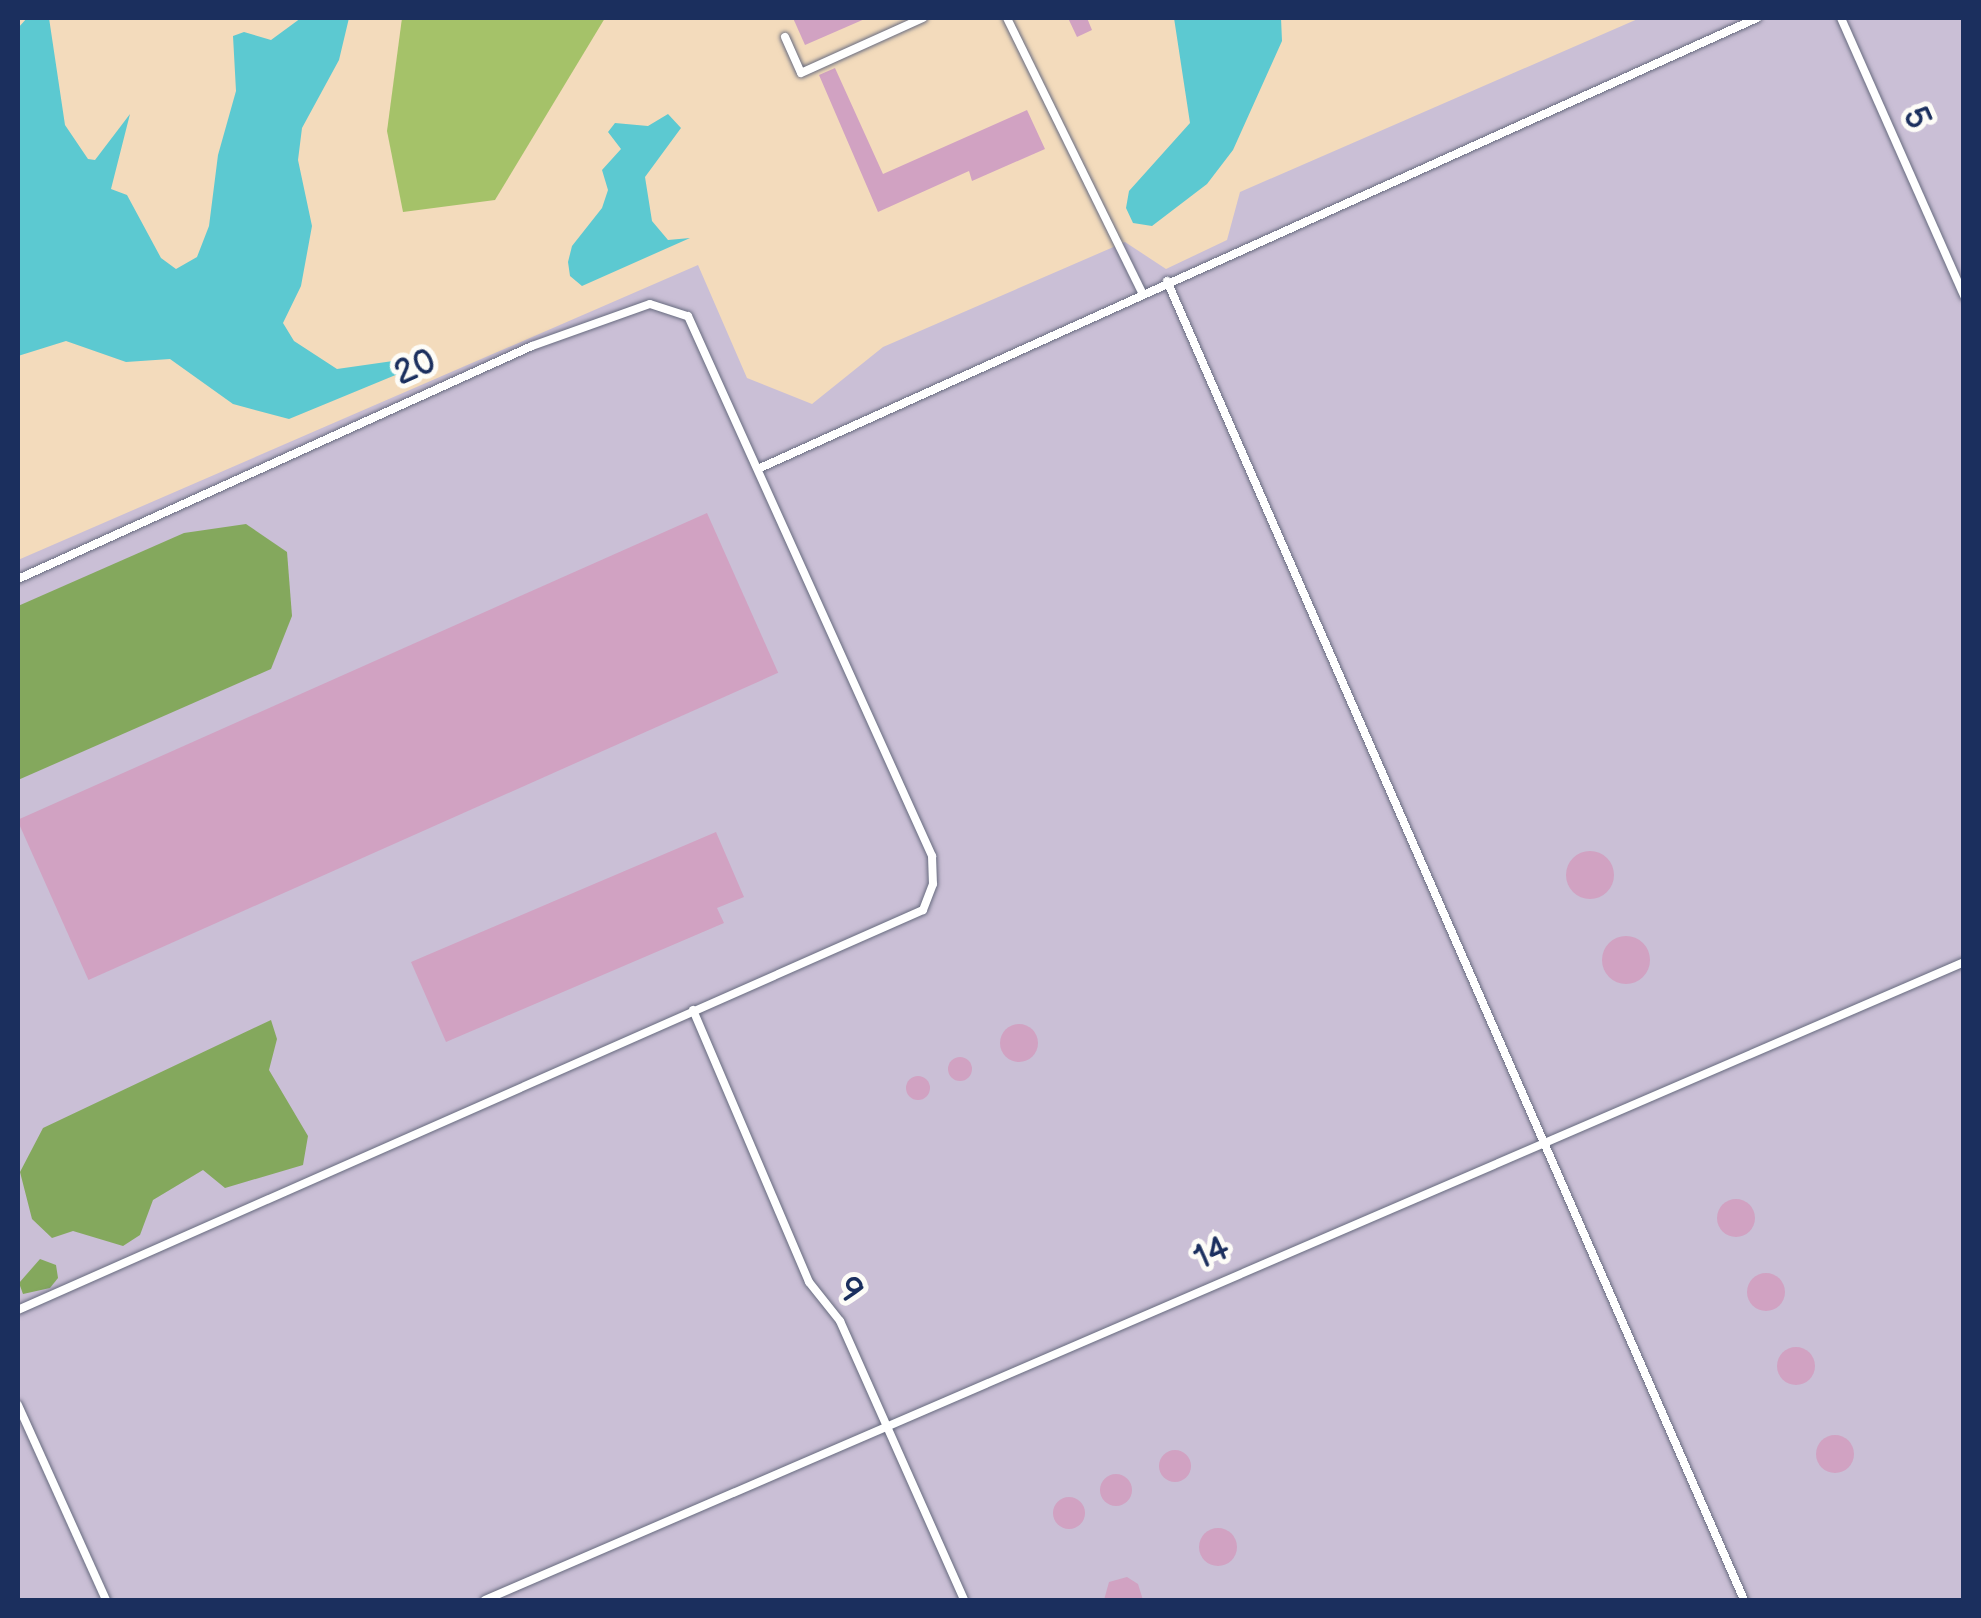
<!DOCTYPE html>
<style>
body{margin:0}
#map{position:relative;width:1981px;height:1618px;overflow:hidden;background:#f3dbbc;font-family:"Balsamiq Sans",sans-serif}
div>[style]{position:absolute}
.industrial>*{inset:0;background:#cabfd6}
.green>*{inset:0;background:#a5c269}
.forest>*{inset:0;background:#84a85d}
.water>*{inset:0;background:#5cc9d1}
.building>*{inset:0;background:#d1a2c2;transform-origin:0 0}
.round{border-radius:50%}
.roads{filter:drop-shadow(0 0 2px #676b7f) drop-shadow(0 0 2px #676b7f)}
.service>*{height:8px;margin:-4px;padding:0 4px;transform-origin:4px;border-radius:4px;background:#fff}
span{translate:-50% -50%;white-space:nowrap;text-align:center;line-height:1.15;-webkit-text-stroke:10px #fdfcf7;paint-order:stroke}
.street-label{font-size:35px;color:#1b2f5e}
.frame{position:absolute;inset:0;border:20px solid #1b2f5e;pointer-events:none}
</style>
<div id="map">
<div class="industrial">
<div style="clip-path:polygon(1640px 18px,1963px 18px,1963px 1600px,18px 1600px,18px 560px,698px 265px,747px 378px,812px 404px,883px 347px,1125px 242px,1166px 269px,1227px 240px,1240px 192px)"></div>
</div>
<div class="green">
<div style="clip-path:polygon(402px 18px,605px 18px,495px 200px,403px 212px,387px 131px)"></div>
</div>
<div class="forest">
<div style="clip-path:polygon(246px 524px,287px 552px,292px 616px,271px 669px,18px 780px,18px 606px,184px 533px)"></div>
<div style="clip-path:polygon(271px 1020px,277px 1039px,269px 1070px,308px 1136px,303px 1165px,225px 1188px,203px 1170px,153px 1200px,140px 1235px,123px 1246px,73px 1231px,52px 1238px,32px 1219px,20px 1172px,43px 1128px)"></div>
<div style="clip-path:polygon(40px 1259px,56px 1265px,58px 1278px,50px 1288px,23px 1294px,19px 1283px)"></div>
</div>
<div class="water">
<div style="clip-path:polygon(27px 18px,49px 18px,65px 125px,88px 159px,95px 160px,130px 114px,111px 189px,127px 195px,161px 258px,176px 269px,197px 257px,209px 226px,218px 155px,236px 91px,233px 36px,244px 32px,271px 40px,301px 18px,349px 18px,339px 60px,302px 128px,298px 160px,312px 226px,301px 286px,283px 323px,294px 341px,337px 369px,393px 361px,398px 374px,289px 419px,233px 404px,170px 359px,126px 362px,66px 341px,18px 356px,18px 28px)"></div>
<div style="clip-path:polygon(1174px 18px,1281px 18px,1282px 41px,1233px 150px,1207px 184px,1152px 226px,1133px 223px,1126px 208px,1129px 191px,1190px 123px)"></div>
<div style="clip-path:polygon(668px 114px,681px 128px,645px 177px,652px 221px,668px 240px,690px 238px,582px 286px,570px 276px,568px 262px,572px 246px,602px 208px,608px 190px,602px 170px,621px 149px,608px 132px,615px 123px,648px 126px)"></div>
</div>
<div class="building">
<div style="clip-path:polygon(793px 18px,867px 18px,805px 45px)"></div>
<div style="clip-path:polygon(1068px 18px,1087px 18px,1092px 30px,1077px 37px)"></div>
<div style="clip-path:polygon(835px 68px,883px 174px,1027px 110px,1045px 149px,972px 181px,969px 171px,878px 212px,819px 75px)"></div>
<div style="left:707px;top:513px;width:175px;height:755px;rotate:66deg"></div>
<div style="clip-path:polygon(716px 832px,744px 897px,717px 908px,724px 923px,446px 1042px,411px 962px)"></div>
<div class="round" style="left:1566px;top:851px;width:48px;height:48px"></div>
<div class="round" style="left:1602px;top:936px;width:48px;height:48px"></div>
<div class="round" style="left:1000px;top:1024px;width:38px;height:38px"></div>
<div class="round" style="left:948px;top:1057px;width:24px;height:24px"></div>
<div class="round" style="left:906px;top:1076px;width:24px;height:24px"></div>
<div class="round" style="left:1717px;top:1199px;width:38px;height:38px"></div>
<div class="round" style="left:1747px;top:1273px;width:38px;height:38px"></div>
<div class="round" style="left:1777px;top:1347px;width:38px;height:38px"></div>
<div class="round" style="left:1816px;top:1435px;width:38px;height:38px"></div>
<div class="round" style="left:1159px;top:1450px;width:32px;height:32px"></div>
<div class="round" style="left:1100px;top:1474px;width:32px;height:32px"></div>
<div class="round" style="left:1053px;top:1497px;width:32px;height:32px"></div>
<div class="round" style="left:1199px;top:1528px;width:38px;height:38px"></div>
<div style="clip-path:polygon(1127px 1577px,1138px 1584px,1143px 1600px,1104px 1600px,1109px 1582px)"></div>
</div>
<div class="roads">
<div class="service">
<div style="left:1007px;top:18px;width:305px;rotate:63.8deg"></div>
<div style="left:1841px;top:18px;width:304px;rotate:66.1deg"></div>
<div style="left:785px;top:37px;width:39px;rotate:66deg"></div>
<div style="left:801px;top:73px;width:134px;rotate:-24.3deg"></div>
<div style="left:1167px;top:281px;width:1440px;rotate:66.37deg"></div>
<div style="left:760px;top:468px;width:1094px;rotate:-24.29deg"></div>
<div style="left:18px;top:579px;width:564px;rotate:-24.39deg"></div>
<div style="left:532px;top:346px;width:125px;rotate:-19.6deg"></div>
<div style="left:650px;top:304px;width:40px;rotate:18deg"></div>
<div style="left:688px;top:316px;width:593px;rotate:65.68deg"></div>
<div style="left:932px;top:856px;width:28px;rotate:88deg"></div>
<div style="left:933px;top:884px;width:28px;rotate:111deg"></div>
<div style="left:923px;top:910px;width:989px;rotate:156.16deg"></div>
<div style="left:693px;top:1010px;width:296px;rotate:66.9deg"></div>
<div style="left:809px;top:1282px;width:50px;rotate:51.5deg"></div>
<div style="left:840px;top:1321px;width:305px;rotate:66deg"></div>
<div style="left:18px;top:1405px;width:214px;rotate:65.7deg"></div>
<div style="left:485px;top:1600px;width:1611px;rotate:-23.33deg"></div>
</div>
</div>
<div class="street-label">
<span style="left:1916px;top:118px;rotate:66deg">5</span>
<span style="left:415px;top:368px;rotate:-24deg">20</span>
<span style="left:1212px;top:1254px;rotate:-24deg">14</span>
<span style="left:849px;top:1290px;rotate:54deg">9</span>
</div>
<div class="frame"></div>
</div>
